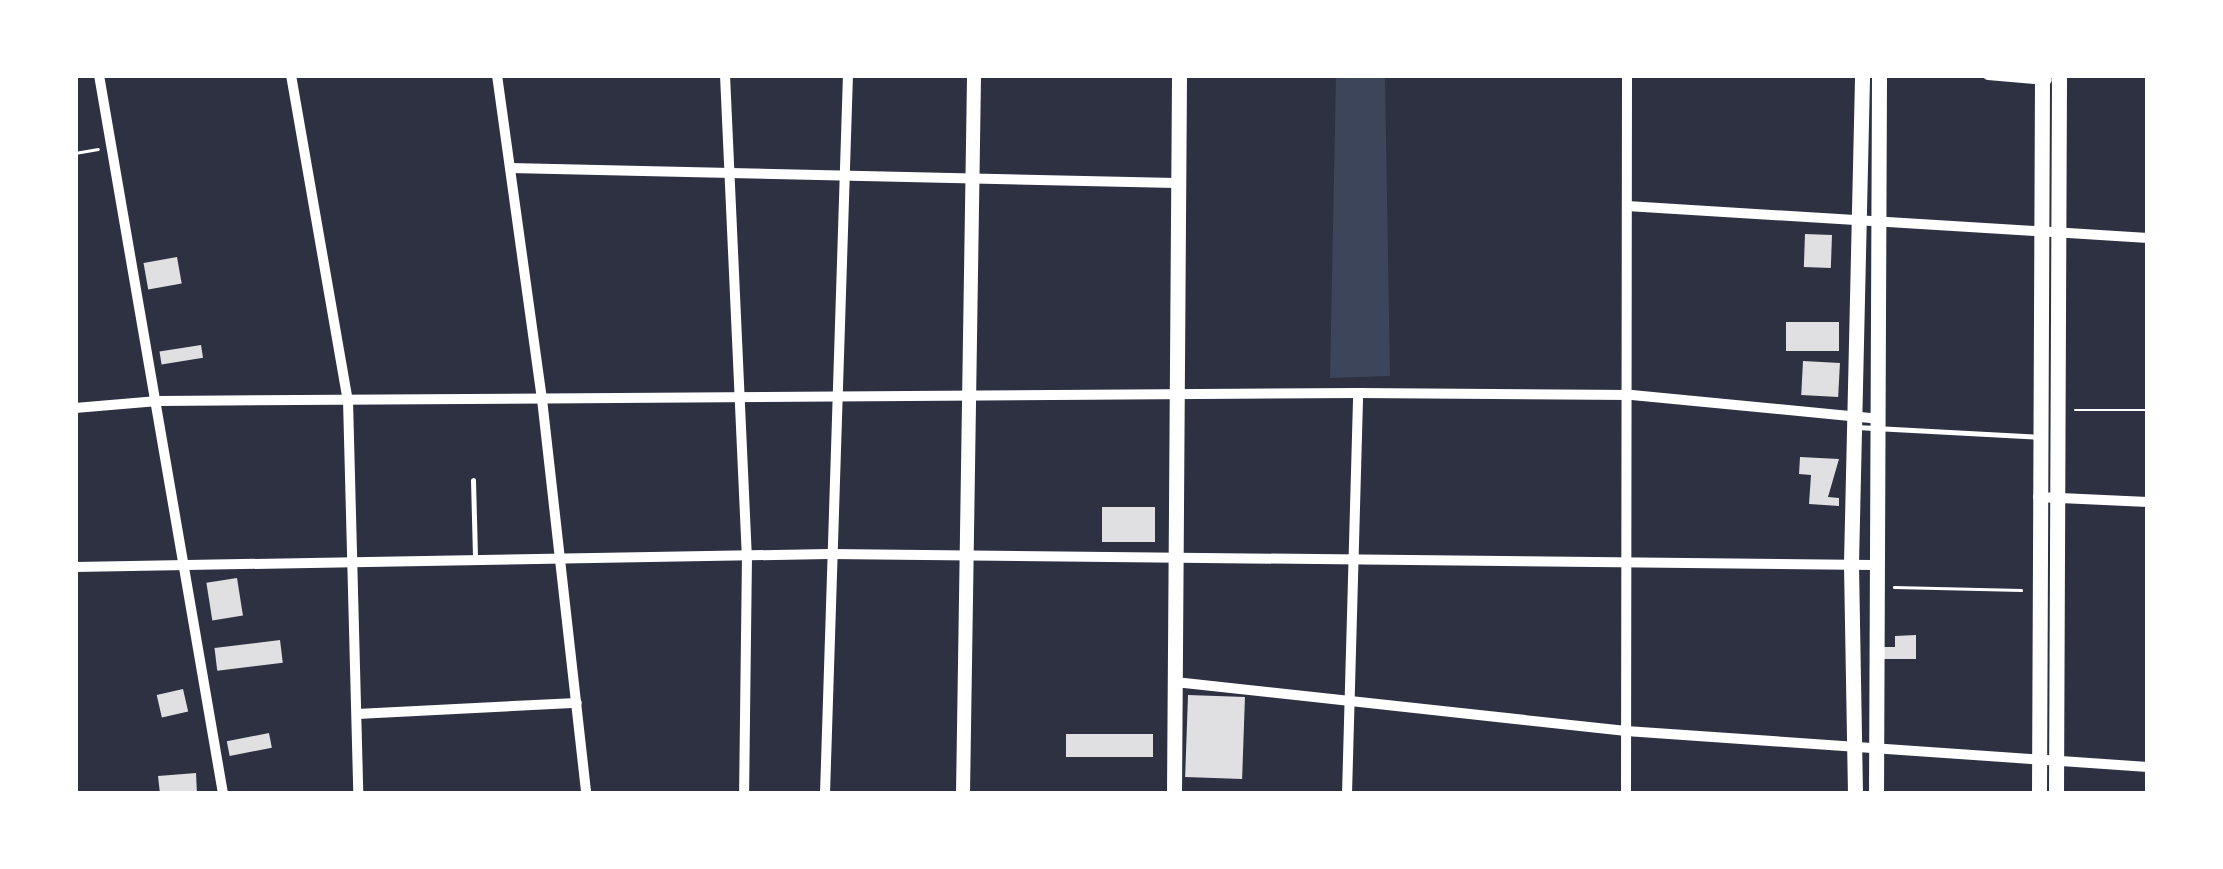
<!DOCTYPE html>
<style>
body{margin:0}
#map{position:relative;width:2223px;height:869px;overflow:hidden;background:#2d3142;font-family:Arial,sans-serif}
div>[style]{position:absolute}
.green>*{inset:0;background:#3c4559}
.building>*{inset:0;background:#e0e0e3;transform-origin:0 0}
.path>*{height:2.5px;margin:-1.25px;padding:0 1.25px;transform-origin:1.25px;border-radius:1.25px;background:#fff}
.service>*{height:5px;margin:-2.5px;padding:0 2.5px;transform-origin:2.5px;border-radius:2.5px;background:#fff}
.minor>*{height:10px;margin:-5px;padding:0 5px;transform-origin:5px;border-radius:5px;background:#fff}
.tertiary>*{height:14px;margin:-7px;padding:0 7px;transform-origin:7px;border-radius:7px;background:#fff}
.secondary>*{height:15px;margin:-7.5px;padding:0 7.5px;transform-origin:7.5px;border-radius:7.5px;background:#fff}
span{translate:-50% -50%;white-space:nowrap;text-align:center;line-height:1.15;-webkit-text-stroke:10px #fff;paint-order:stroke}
.frame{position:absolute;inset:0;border:78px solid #fff;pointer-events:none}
</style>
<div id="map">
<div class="green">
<div style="clip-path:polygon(1336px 75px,1385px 75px,1390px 376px,1330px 378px)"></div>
</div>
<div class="building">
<div style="left:1805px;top:234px;width:27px;height:33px;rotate:2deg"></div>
<div style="left:177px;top:257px;width:27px;height:34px;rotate:80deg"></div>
<div style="left:1786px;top:322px;width:53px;height:29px"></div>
<div style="left:201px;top:345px;width:13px;height:42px;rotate:81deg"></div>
<div style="left:1803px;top:361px;width:37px;height:34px;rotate:3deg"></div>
<div style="clip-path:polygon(1800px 457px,1839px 459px,1828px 497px,1839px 498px,1839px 506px,1809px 504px,1811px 475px,1799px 474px)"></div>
<div style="left:1102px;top:507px;width:53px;height:35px"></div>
<div style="left:237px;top:578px;width:38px;height:31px;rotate:81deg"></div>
<div style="clip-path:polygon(1916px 635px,1916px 659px,1881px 659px,1882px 647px,1895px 647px,1895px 636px)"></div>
<div style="left:280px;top:640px;width:23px;height:66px;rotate:83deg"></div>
<div style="left:183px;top:689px;width:23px;height:27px;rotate:77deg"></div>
<div style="left:1188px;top:695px;width:57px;height:82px;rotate:2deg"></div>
<div style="left:269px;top:733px;width:15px;height:43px;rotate:79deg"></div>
<div style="left:1066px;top:734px;width:87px;height:23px"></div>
<div style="clip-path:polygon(196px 773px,197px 794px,160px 794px,158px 776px)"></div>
</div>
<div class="path">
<div style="left:75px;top:153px;width:23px;rotate:-10deg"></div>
<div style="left:2075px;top:410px;width:73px"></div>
<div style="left:1894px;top:587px;width:127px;rotate:1.4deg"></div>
</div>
<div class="service">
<div style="left:1856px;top:427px;width:183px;rotate:3.1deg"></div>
<div style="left:473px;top:480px;width:77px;rotate:88.5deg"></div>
</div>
<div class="minor">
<div style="left:99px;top:75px;width:730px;rotate:80.21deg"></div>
<div style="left:291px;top:75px;width:330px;rotate:80.1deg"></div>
<div style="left:348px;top:400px;width:394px;rotate:88.5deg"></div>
<div style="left:497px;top:75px;width:327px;rotate:82.1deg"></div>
<div style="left:542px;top:399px;width:397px;rotate:83.6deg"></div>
<div style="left:725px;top:75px;width:481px;rotate:87.4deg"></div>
<div style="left:747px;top:555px;width:239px;rotate:90.7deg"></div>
<div style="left:1988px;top:75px;width:59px;rotate:4.8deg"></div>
<div style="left:510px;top:168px;width:666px;rotate:1.29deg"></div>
<div style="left:1627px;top:206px;width:522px;rotate:3.51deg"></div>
<div style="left:75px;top:408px;width:83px;rotate:-4.8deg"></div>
<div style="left:158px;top:401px;width:1200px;rotate:-0.38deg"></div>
<div style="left:1358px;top:393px;width:274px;rotate:0.4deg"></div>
<div style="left:1632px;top:395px;width:242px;rotate:5.5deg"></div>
<div style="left:2038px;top:497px;width:110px;rotate:2.6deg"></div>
<div style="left:75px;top:567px;width:754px;rotate:-0.99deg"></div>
<div style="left:829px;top:554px;width:1043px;rotate:0.6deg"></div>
<div style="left:1175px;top:682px;width:454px;rotate:6.2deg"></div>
<div style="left:1626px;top:731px;width:523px;rotate:3.95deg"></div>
<div style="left:357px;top:714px;width:220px;rotate:-2.9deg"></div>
<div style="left:825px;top:794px;width:719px;rotate:-88.17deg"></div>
<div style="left:1347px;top:794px;width:401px;rotate:-88.4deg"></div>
<div style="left:1626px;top:794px;width:719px;rotate:-89.92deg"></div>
</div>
<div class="tertiary">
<div style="left:963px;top:794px;width:719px;rotate:-89.12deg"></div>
</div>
<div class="secondary">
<div style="left:1174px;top:794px;width:719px;rotate:-89.6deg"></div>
<div style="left:1855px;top:794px;width:231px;rotate:-91deg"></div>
<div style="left:1851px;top:563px;width:488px;rotate:-88.7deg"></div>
<div style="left:1876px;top:794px;width:719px;rotate:-89.76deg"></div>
<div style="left:2039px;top:794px;width:719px;rotate:-89.76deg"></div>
<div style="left:2056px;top:794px;width:719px;rotate:-89.76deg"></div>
</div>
<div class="frame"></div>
</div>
